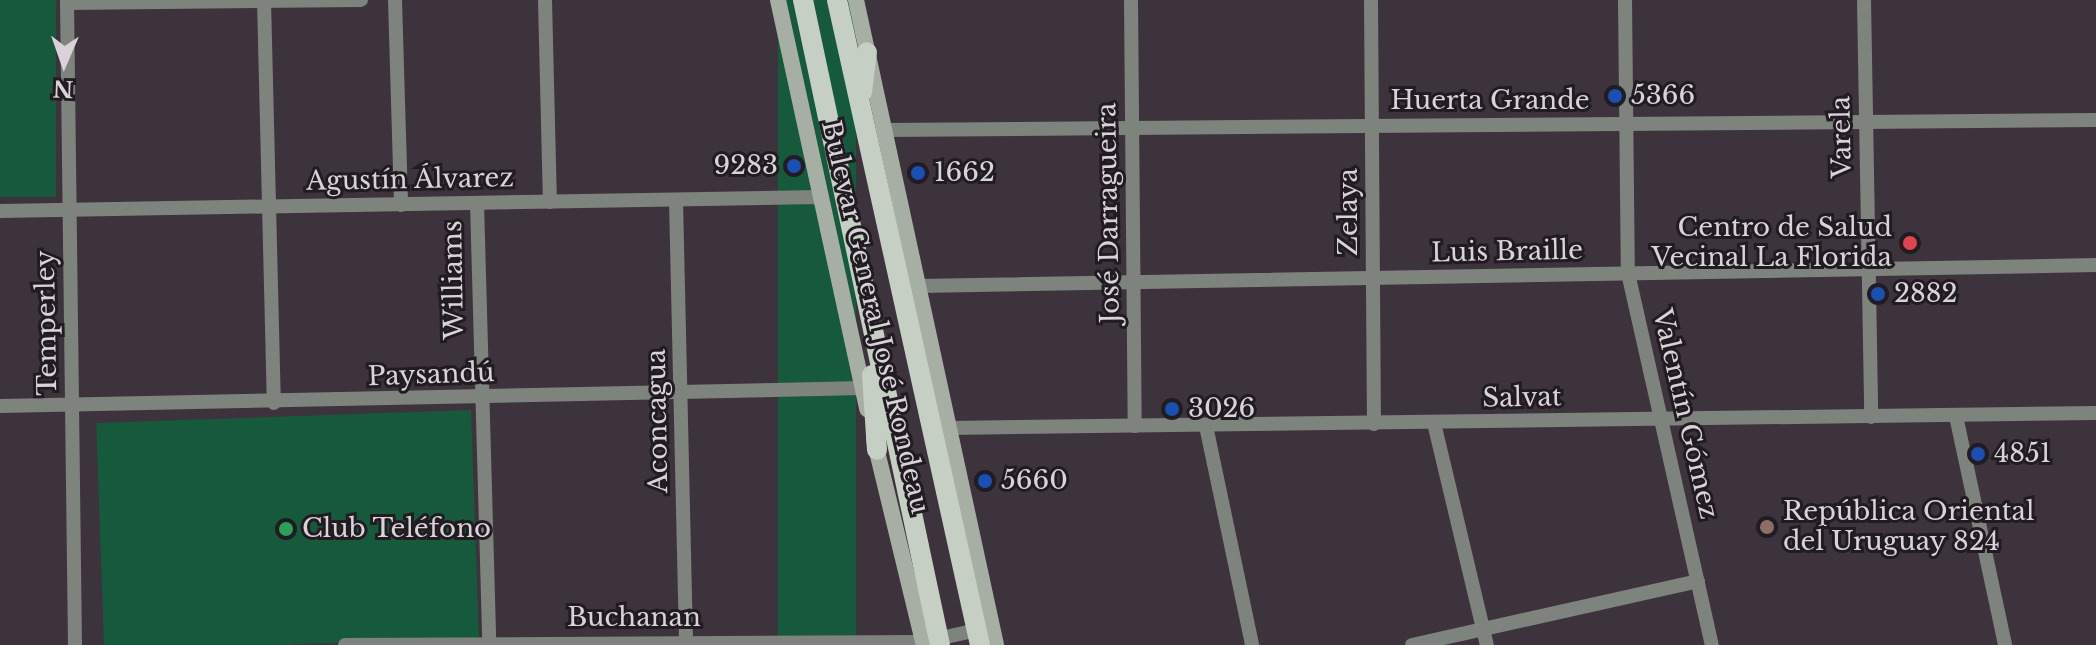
<!DOCTYPE html>
<meta charset="utf-8">
<style>
body{margin:0}
#map{position:relative;width:2096px;height:645px;overflow:hidden;background:#3d333d;font-family:"Libre Baskerville",serif}
div>[style]{position:absolute}
.green>*{inset:0;background:#16593c;transform-origin:0 0}
.street>*{height:14px;margin:-7px;padding:0 7px;transform-origin:7px;border-radius:7px;background:#7f837d}
.secondary>*{height:16px;margin:-8px;padding:0 8px;transform-origin:8px;border-radius:8px;background:#a7aea4}
.primary>*{height:20px;margin:-10px;padding:0 10px;transform-origin:10px;border-radius:10px;background:#c6cfc3}
.dots>*{width:22px;height:22px;translate:-50% -50%;box-sizing:border-box;border:4px solid #211c21;border-radius:50%}
span{translate:-50% -50%;white-space:nowrap;text-align:center;line-height:1.15;-webkit-text-stroke:6px #211c21;paint-order:stroke}
.poi-label{font-size:26px;color:#d9d2d9}
.left{translate:0 -50%;text-align:left}
.right{translate:-100% -50%;text-align:right}
.street-label{font-size:26px;color:#d9d2d9}
.north{position:absolute;left:24px;top:24px;width:80px;height:80px;-webkit-text-stroke:6px #211c21;paint-order:stroke;rotate:182deg;font-size:22px;font-weight:700;line-height:32px;text-align:center;color:#d9d2d9}
.north::after{content:'';display:block;margin:auto;width:28px;height:36px;background:#d9d2d9;clip-path:polygon(50% 0,100% 100%,50% 72%,0 100%)}
</style>
<div id="map">
<div class="green">
<div style="left:0;top:0;width:56px;height:197px"></div>
<div style="left:778px;top:0;width:78px;height:661px"></div>
<div style="left:471px;top:410px;width:228px;height:375px;rotate:88deg"></div>
</div>
<div class="street">
<div style="left:67px;top:0;width:645px;rotate:89.29deg"></div>
<div style="left:264px;top:0;width:403px;rotate:88.6deg"></div>
<div style="left:395px;top:0;width:205px;rotate:88.3deg"></div>
<div style="left:545px;top:0;width:202px;rotate:88.6deg"></div>
<div style="left:1131px;top:0;width:426px;rotate:89.5deg"></div>
<div style="left:1371px;top:0;width:424px;rotate:89.6deg"></div>
<div style="left:1625px;top:0;width:273px;rotate:89.4deg"></div>
<div style="left:1628px;top:273px;width:381px;rotate:77.3deg"></div>
<div style="left:1864px;top:0;width:417px;rotate:89deg"></div>
<div style="left:67px;top:3px;width:294px;rotate:-0.6deg"></div>
<div style="left:884px;top:130px;width:1212px;rotate:-0.47deg"></div>
<div style="left:676px;top:200px;width:441px;rotate:88.7deg"></div>
<div style="left:477px;top:203px;width:440px;rotate:88.4deg"></div>
<div style="left:0;top:211px;width:820px;rotate:-0.98deg"></div>
<div style="left:919px;top:286px;width:1177px;rotate:-1.02deg"></div>
<div style="left:0;top:406px;width:863px;rotate:-1.19deg"></div>
<div style="left:1956px;top:416px;width:234px;rotate:77.9deg"></div>
<div style="left:1434px;top:423px;width:228px;rotate:76.6deg"></div>
<div style="left:1206px;top:426px;width:224px;rotate:78.1deg"></div>
<div style="left:949px;top:428px;width:1147px;rotate:-0.75deg"></div>
<div style="left:932px;top:640px;width:55px;rotate:-12.5deg"></div>
<div style="left:345px;top:645px;width:578px;rotate:-0.3deg"></div>
<div style="left:1412px;top:645px;width:293px;rotate:-12.6deg"></div>
</div>
<div class="secondary">
<div style="left:778px;top:0;width:419px;rotate:77.7deg"></div>
<div style="left:856px;top:0;width:660px;rotate:77.75deg"></div>
<div style="left:874px;top:439px;width:212px;rotate:76.4deg"></div>
</div>
<div class="primary">
<div style="left:803px;top:0;width:659px;rotate:78.01deg"></div>
<div style="left:837px;top:0;width:661px;rotate:77.5deg"></div>
<div style="left:862px;top:92px;width:40px;rotate:-82.9deg"></div>
<div style="left:872px;top:375px;width:75px;rotate:86.2deg"></div>
</div>
<div class="dots">
<div style="left:1615px;top:96px;background:#1a4fb4"></div>
<div style="left:794px;top:166px;background:#1a4fb4"></div>
<div style="left:918px;top:173px;background:#1a4fb4"></div>
<div style="left:1910px;top:243px;background:#e0444e"></div>
<div style="left:1878px;top:294px;background:#1a4fb4"></div>
<div style="left:1172px;top:409px;background:#1a4fb4"></div>
<div style="left:1978px;top:454px;background:#1a4fb4"></div>
<div style="left:985px;top:481px;background:#1a4fb4"></div>
<div style="left:1767px;top:527px;background:#8d6e63"></div>
<div style="left:286px;top:529px;background:#2e9e5b"></div>
</div>
<div class="poi-label">
<span class="left" style="left:1631px;top:96px">5366</span>
<span class="right" style="left:778px;top:166px">9283</span>
<span class="left" style="left:934px;top:173px">1662</span>
<span class="right" style="left:1892px;top:243px">Centro de Salud<br>Vecinal La Florida</span>
<span class="left" style="left:1894px;top:294px">2882</span>
<span class="left" style="left:1188px;top:409px">3026</span>
<span class="left" style="left:1994px;top:454px">4851</span>
<span class="left" style="left:1001px;top:481px">5660</span>
<span class="left" style="left:1783px;top:527px">República Oriental<br>del Uruguay 824</span>
<span class="left" style="left:302px;top:529px">Club Teléfono</span>
</div>
<div class="street-label">
<span style="left:1490px;top:101px">Huerta Grande</span>
<span style="left:1842px;top:137px;rotate:-91deg">Varela</span>
<span style="left:410px;top:180px;rotate:-1deg">Agustín Álvarez</span>
<span style="left:1349px;top:212px;rotate:-90deg">Zelaya</span>
<span style="left:1109px;top:213px;rotate:-91deg">José Darragueira</span>
<span style="left:1507px;top:252px;rotate:-1deg">Luis Braille</span>
<span style="left:454px;top:280px;rotate:-91deg">Williams</span>
<span style="left:875px;top:317px;rotate:77deg">Bulevar General José Rondeau</span>
<span style="left:47px;top:323px;rotate:-91deg">Temperley</span>
<span style="left:431px;top:375px;rotate:-2deg">Paysandú</span>
<span style="left:1522px;top:398px;rotate:-1deg">Salvat</span>
<span style="left:1685px;top:414px;rotate:77deg">Valentín Gómez</span>
<span style="left:658px;top:421px;rotate:-91deg">Aconcagua</span>
<span style="left:634px;top:618px">Buchanan</span>
</div>
<div class="north">N</div>
</div>
